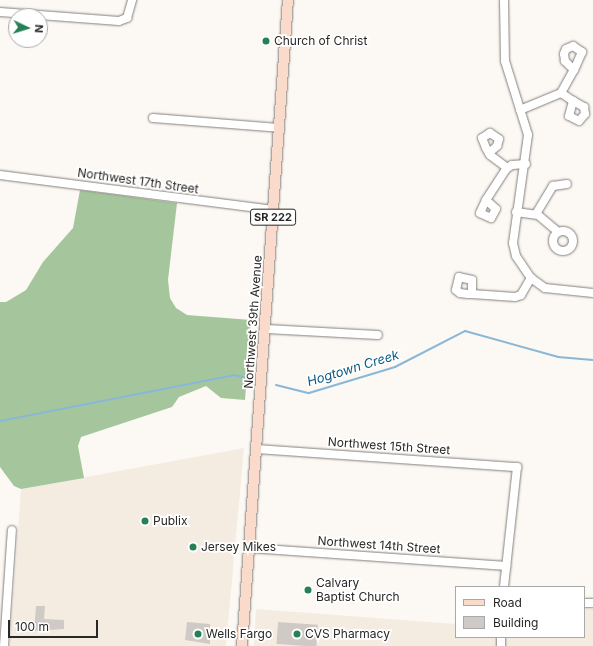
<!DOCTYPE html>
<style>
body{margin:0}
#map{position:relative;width:593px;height:646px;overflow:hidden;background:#fcf8f3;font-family:Inter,sans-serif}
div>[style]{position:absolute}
.built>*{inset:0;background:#f5ece1}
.forest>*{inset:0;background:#a5c69c}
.stream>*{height:2px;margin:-1px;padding:0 1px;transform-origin:1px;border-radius:1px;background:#89b7d7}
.building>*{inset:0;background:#d0cac7;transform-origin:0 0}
.roads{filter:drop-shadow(0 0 1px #837f7b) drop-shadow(0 0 1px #837f7b)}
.minor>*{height:8px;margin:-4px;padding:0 4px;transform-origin:4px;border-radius:4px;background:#fff}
.minor>.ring{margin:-4px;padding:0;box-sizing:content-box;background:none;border:8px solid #fff;border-radius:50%}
.major>*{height:10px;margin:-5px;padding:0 5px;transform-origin:5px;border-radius:5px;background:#fadaca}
.dots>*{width:11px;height:11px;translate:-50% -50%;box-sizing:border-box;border:2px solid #fff;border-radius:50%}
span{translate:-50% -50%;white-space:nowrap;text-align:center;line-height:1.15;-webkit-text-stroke:3.5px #fff;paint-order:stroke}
.shield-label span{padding:1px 3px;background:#fff;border:1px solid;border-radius:3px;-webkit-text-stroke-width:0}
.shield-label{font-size:11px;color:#292826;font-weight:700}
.poi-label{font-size:12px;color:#292826}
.left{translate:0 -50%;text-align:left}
.street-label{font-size:12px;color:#292826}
.water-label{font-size:13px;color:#0a5b85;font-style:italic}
.legend{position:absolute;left:455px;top:586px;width:130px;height:52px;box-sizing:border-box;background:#fff;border:1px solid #a9a9a8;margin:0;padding:5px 7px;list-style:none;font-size:12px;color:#292826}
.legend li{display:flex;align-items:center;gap:8px;height:20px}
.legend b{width:20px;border:1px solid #a9a9a8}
.north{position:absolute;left:8px;top:8px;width:40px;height:40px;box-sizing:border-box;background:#fff;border:1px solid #a9a9a8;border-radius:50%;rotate:94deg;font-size:11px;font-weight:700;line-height:16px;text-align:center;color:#292826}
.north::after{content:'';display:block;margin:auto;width:14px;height:18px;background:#258056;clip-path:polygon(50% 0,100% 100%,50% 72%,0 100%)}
.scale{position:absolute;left:8px;top:620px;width:90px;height:18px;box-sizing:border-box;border:2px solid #292826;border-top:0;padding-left:5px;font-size:12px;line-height:14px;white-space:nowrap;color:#292826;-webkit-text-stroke:3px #fff;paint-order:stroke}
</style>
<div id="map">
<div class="built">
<div style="clip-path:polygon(244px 448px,226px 646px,10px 646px,21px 489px)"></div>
<div style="clip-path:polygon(256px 609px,456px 624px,456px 637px,584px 637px,584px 609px,593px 609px,593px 646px,254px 646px)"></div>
</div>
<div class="forest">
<div style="clip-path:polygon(80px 190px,177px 203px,168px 280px,170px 298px,176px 308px,187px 315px,251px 320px,245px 400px,221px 398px,206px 386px,179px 397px,172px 407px,81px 437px,78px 446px,84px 478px,21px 489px,14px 486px,0 467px,0 302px,6px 302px,26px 290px,43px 262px,73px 228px)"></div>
</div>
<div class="stream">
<div style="left:276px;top:385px;width:34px;rotate:14deg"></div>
<div style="left:309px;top:393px;width:90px;rotate:-16.8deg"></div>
<div style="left:395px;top:367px;width:79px;rotate:-27.2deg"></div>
<div style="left:465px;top:331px;width:97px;rotate:15.6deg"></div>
<div style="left:558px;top:357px;width:35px;rotate:5deg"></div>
<div style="left:0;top:421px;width:238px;rotate:-11.1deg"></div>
<div style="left:234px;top:375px;width:13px;rotate:13deg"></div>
</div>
<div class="building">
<div style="clip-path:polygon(36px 606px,45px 606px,44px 619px,64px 620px,64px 629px,34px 631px)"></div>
<div style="clip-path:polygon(187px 622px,210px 624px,210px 644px,185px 640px)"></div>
<div style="left:278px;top:622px;width:40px;height:22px;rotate:4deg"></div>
</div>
<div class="roads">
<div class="minor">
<div style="left:504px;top:0;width:61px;rotate:89.1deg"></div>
<div style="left:505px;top:61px;width:77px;rotate:72.7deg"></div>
<div style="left:528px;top:135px;width:109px;rotate:97.9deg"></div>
<div style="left:513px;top:243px;width:13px;rotate:77deg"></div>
<div style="left:516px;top:256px;width:27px;rotate:56deg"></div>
<div style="left:531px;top:278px;width:17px;rotate:36deg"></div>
<div style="left:545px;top:288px;width:48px;rotate:5.9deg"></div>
<div style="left:0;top:12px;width:119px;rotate:4.3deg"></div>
<div style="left:119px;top:21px;width:9px;rotate:-21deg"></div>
<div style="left:127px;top:18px;width:19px;rotate:-74deg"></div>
<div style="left:573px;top:101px;width:13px;rotate:29deg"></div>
<div style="left:584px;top:107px;width:7px;rotate:82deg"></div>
<div style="left:585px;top:114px;width:9px;rotate:131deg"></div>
<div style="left:579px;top:121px;width:11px;rotate:-153deg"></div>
<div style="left:569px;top:116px;width:16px;rotate:-75deg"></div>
<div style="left:573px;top:101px;width:14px;rotate:-146deg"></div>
<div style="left:561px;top:93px;width:26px;rotate:-61deg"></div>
<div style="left:574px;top:70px;width:13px;rotate:-135deg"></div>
<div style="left:565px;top:61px;width:7px;rotate:-98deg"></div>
<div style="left:564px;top:54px;width:5px;rotate:-68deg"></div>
<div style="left:566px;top:49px;width:8px;rotate:-23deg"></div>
<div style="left:573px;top:46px;width:11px;rotate:34deg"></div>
<div style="left:582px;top:52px;width:20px;rotate:114deg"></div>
<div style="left:520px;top:110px;width:44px;rotate:-22.5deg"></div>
<div style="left:153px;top:118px;width:126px;rotate:4.5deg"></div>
<div style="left:489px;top:153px;width:11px;rotate:-41deg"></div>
<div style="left:497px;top:146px;width:7px;rotate:-74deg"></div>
<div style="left:499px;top:139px;width:11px;rotate:-146deg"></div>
<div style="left:490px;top:133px;width:9px;rotate:148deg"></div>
<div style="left:482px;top:138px;width:11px;rotate:68deg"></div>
<div style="left:486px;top:148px;width:6px;rotate:59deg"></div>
<div style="left:489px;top:153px;width:2px;rotate:63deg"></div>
<div style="left:490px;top:155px;width:21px;rotate:37deg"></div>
<div style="left:0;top:175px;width:276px;rotate:7.3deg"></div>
<div style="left:486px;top:200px;width:13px;rotate:42deg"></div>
<div style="left:496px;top:209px;width:10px;rotate:119deg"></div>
<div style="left:491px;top:218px;width:12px;rotate:-156deg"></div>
<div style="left:480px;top:213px;width:14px;rotate:-65deg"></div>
<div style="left:486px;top:200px;width:37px;rotate:-57deg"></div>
<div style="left:506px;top:169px;width:7px;rotate:-34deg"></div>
<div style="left:512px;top:165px;width:14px;rotate:-4deg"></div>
<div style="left:516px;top:212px;width:22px;rotate:8deg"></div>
<div style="left:538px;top:215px;width:26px;rotate:40deg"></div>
<div style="left:536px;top:214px;width:33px;rotate:-59deg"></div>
<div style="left:553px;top:186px;width:14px;rotate:-8deg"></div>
<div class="ring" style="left:553px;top:231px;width:12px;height:12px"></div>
<div style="left:472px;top:294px;width:14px;rotate:-90deg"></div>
<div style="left:472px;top:280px;width:13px;rotate:-167deg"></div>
<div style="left:459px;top:277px;width:13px;rotate:103deg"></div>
<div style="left:456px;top:290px;width:5px;rotate:37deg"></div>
<div style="left:460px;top:293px;width:8px;rotate:7deg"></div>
<div style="left:468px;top:294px;width:4px"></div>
<div style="left:472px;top:294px;width:43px;rotate:4deg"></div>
<div style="left:515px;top:297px;width:6px;rotate:-18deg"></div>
<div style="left:521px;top:295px;width:20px;rotate:-60deg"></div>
<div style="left:266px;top:329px;width:112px;rotate:3.1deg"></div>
<div style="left:257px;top:449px;width:261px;rotate:4deg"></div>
<div style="left:517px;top:467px;width:121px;rotate:96.2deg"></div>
<div style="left:250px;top:548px;width:257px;rotate:4deg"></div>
<div style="left:584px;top:603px;width:9px"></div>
<div style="left:4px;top:646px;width:116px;rotate:-86.1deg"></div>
<div style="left:501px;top:646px;width:9px;rotate:-90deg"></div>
</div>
<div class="major">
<div style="left:242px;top:646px;width:648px;rotate:-85.93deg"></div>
</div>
</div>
<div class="dots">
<div style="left:266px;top:41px;background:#258056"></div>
<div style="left:145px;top:521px;background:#258056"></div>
<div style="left:193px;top:547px;background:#258056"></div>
<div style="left:308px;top:590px;background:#258056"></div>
<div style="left:198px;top:634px;background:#258056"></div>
<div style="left:297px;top:634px;background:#258056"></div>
</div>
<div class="shield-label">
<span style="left:273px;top:217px">SR 222</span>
</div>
<div class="poi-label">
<span class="left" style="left:274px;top:41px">Church of Christ</span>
<span class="left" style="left:153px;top:521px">Publix</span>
<span class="left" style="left:201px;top:547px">Jersey Mikes</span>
<span class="left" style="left:316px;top:590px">Calvary<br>Baptist Church</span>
<span class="left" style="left:206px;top:634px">Wells Fargo</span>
<span class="left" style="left:305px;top:634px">CVS Pharmacy</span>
</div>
<div class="street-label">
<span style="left:138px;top:181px;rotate:8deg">Northwest 17th Street</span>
<span style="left:253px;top:322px;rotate:-86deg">Northwest 39th Avenue</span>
<span style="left:389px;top:446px;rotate:4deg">Northwest 15th Street</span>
<span style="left:379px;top:545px;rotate:4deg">Northwest 14th Street</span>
</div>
<div class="water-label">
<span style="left:353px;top:368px;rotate:-17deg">Hogtown Creek</span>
</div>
<ul class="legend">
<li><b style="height:5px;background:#fadaca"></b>Road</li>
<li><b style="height:11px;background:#d0cac7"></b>Building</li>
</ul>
<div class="north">N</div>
<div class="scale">100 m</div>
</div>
